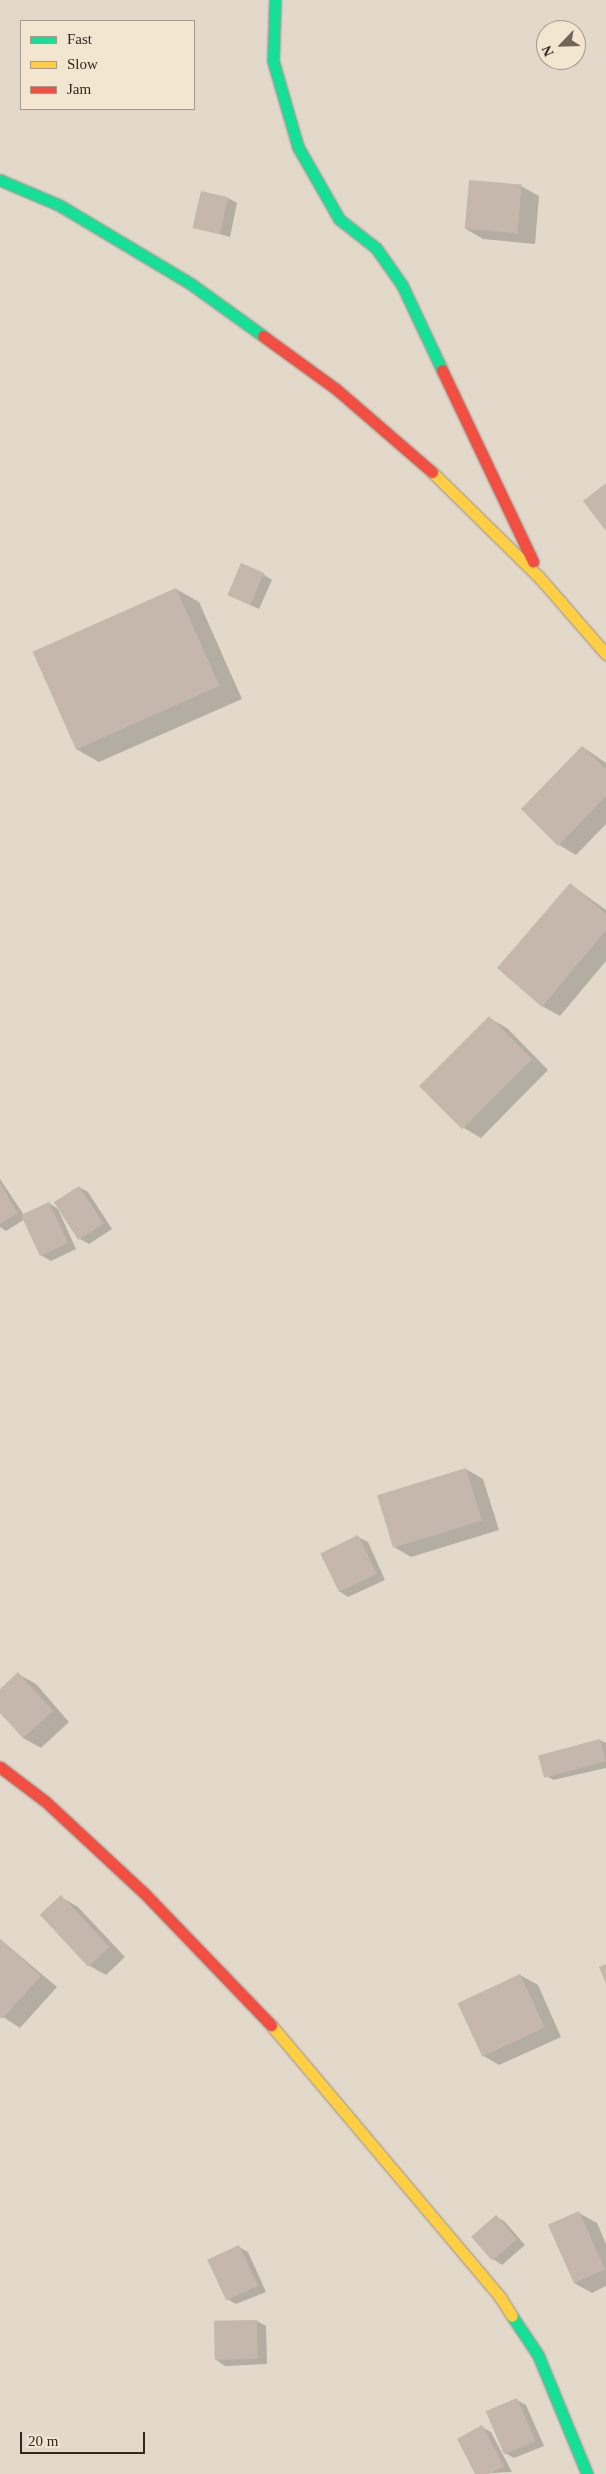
<!DOCTYPE html>
<style>
body{margin:0}
#map{position:relative;width:606px;height:2474px;overflow:hidden;background:#e2d9cb;font-family:"Times New Roman",serif}
div>[style]{position:absolute}
.shadow>*{inset:0;background:#0003}
.building>*{inset:0;background:#c5b7ac;transform-origin:0 0}
.roads{filter:drop-shadow(0 0 1px #968e85) drop-shadow(0 0 1px #968e85)}
.fast>*{height:11px;margin:-5.5px;padding:0 5.5px;transform-origin:5.5px;border-radius:5.5px;background:#16e098}
.slow>*{height:11px;margin:-5.5px;padding:0 5.5px;transform-origin:5.5px;border-radius:5.5px;background:#ffcf43}
.jam>*{height:11px;margin:-5.5px;padding:0 5.5px;transform-origin:5.5px;border-radius:5.5px;background:#f24e42}
span{translate:-50% -50%;white-space:nowrap;text-align:center;line-height:1.15;-webkit-text-stroke:4px #f3e6d1;paint-order:stroke}
.legend{position:absolute;left:20px;top:20px;width:175px;height:90px;box-sizing:border-box;background:#f3e6d1;border:1px solid #a79989;margin:0;padding:6px 9px;list-style:none;font-size:15px;color:#34261e}
.legend li{display:flex;align-items:center;gap:10px;height:25px}
.legend b{width:25px;border:1px solid #a79989}
.north{position:absolute;left:536px;top:20px;width:50px;height:50px;box-sizing:border-box;background:#f3e6d1;border:1px solid #a79989;border-radius:50%;rotate:246deg;font-size:14px;font-weight:700;line-height:20px;text-align:center;color:#34261e}
.north::after{content:'';display:block;margin:auto;width:18px;height:22px;background:#71655b;clip-path:polygon(50% 0,100% 100%,50% 72%,0 100%)}
.scale{position:absolute;left:20px;top:2432px;width:125px;height:22px;box-sizing:border-box;border:2px solid #34261e;border-top:0;padding-left:6px;font-size:15px;line-height:18px;white-space:nowrap;color:#34261e;-webkit-text-stroke:4px #f3e6d1;paint-order:stroke}
</style>
<div id="map">
<div class="shadow">
<div style="clip-path:polygon(521px 186px,539px 196px,535px 244px,483px 239px,466px 229px)"></div>
<div style="clip-path:polygon(228px 198px,237px 203px,230px 237px,195px 227px)"></div>
<div style="clip-path:polygon(263px 574px,272px 580px,259px 609px,228px 595px)"></div>
<div style="clip-path:polygon(176px 589px,199px 602px,242px 699px,99px 762px,76px 749px)"></div>
<div style="clip-path:polygon(583px 747px,606px 763px,606px 824px,576px 855px,559px 845px)"></div>
<div style="clip-path:polygon(570px 884px,606px 910px,606px 961px,560px 1016px,542px 1006px)"></div>
<div style="clip-path:polygon(489px 1018px,507px 1028px,548px 1070px,481px 1138px,464px 1128px)"></div>
<div style="clip-path:polygon(0 1179px,24px 1215px,49px 1203px,58px 1209px,76px 1249px,51px 1261px,42px 1256px,25px 1219px,6px 1231px,0 1227px)"></div>
<div style="clip-path:polygon(79px 1187px,88px 1192px,112px 1229px,89px 1244px,80px 1239px)"></div>
<div style="clip-path:polygon(466px 1469px,483px 1479px,499px 1530px,411px 1557px,394px 1547px)"></div>
<div style="clip-path:polygon(358px 1537px,368px 1542px,385px 1580px,348px 1597px,339px 1591px)"></div>
<div style="clip-path:polygon(18px 1674px,36px 1684px,69px 1722px,41px 1748px,23px 1738px,0 1711px,0 1690px)"></div>
<div style="clip-path:polygon(600px 1740px,606px 1743px,606px 1768px,553px 1780px,544px 1774px)"></div>
<div style="clip-path:polygon(61px 1897px,78px 1907px,125px 1957px,106px 1975px,88px 1965px)"></div>
<div style="clip-path:polygon(0 1939px,57px 1987px,20px 2028px,0 2015px)"></div>
<div style="clip-path:polygon(520px 1975px,538px 1985px,561px 2037px,499px 2065px,482px 2055px)"></div>
<div style="clip-path:polygon(579px 2213px,597px 2223px,606px 2244px,606px 2286px,592px 2293px,574px 2283px)"></div>
<div style="clip-path:polygon(496px 2216px,505px 2222px,525px 2245px,502px 2265px,493px 2259px,473px 2236px)"></div>
<div style="clip-path:polygon(239px 2247px,248px 2252px,266px 2292px,236px 2304px,227px 2299px)"></div>
<div style="clip-path:polygon(257px 2321px,266px 2326px,267px 2364px,225px 2366px,216px 2360px)"></div>
<div style="clip-path:polygon(517px 2400px,526px 2405px,544px 2446px,514px 2458px,505px 2453px)"></div>
<div style="clip-path:polygon(482px 2427px,491px 2432px,512px 2472px,477px 2474px)"></div>
</div>
<div class="building">
<div style="left:469px;top:180px;width:53px;height:49px;rotate:5deg"></div>
<div style="left:201px;top:191px;width:28px;height:38px;rotate:13deg"></div>
<div style="clip-path:polygon(606px 483px,606px 531px,583px 501px)"></div>
<div style="left:241px;top:563px;width:25px;height:35px;rotate:23deg"></div>
<div style="left:176px;top:588px;width:107px;height:157px;rotate:66deg"></div>
<div style="clip-path:polygon(582px 746px,606px 769px,606px 796px,558px 846px,521px 809px)"></div>
<div style="clip-path:polygon(570px 883px,606px 914px,606px 930px,542px 1007px,497px 968px)"></div>
<div style="left:489px;top:1016px;width:61px;height:99px;rotate:45deg"></div>
<div style="clip-path:polygon(0 1183px,18px 1213px,0 1224px)"></div>
<div style="left:79px;top:1186px;width:45px;height:30px;rotate:57deg"></div>
<div style="left:49px;top:1202px;width:45px;height:31px;rotate:65deg"></div>
<div style="left:466px;top:1468px;width:55px;height:93px;rotate:73deg"></div>
<div style="left:358px;top:1535px;width:43px;height:42px;rotate:64deg"></div>
<div style="clip-path:polygon(18px 1672px,53px 1711px,23px 1738px,0 1713px,0 1689px)"></div>
<div style="left:600px;top:1739px;width:23px;height:64px;rotate:75deg"></div>
<div style="left:61px;top:1895px;width:71px;height:29px;rotate:47deg"></div>
<div style="clip-path:polygon(0 1939px,41px 1976px,2px 2019px,0 2017px)"></div>
<div style="clip-path:polygon(606px 1964px,606px 1984px,599px 1967px)"></div>
<div style="left:520px;top:1974px;width:59px;height:69px;rotate:65deg"></div>
<div style="left:579px;top:2211px;width:64px;height:34px;rotate:66deg"></div>
<div style="left:496px;top:2215px;width:32px;height:33px;rotate:49deg"></div>
<div style="left:239px;top:2245px;width:45px;height:35px;rotate:65deg"></div>
<div style="left:257px;top:2320px;width:39px;height:43px;rotate:89deg"></div>
<div style="left:517px;top:2398px;width:47px;height:34px;rotate:67deg"></div>
<div style="clip-path:polygon(482px 2425px,504px 2466px,489px 2474px,475px 2474px,457px 2439px)"></div>
</div>
<div class="roads">
<div class="fast">
<div style="left:275px;top:0;width:61px;rotate:91.9deg"></div>
<div style="left:273px;top:61px;width:90px;rotate:73.8deg"></div>
<div style="left:298px;top:147px;width:83px;rotate:60.3deg"></div>
<div style="left:339px;top:219px;width:47px;rotate:38.1deg"></div>
<div style="left:376px;top:248px;width:45px;rotate:54.9deg"></div>
<div style="left:402px;top:285px;width:94px;rotate:64.8deg"></div>
<div style="left:0;top:180px;width:64px;rotate:23deg"></div>
<div style="left:59px;top:205px;width:154px;rotate:30.9deg"></div>
<div style="left:191px;top:284px;width:89px;rotate:35.8deg"></div>
<div style="left:512px;top:2316px;width:47px;rotate:56.3deg"></div>
<div style="left:538px;top:2355px;width:129px;rotate:67.6deg"></div>
</div>
<div class="slow">
<div style="left:432px;top:472px;width:150px;rotate:44.5deg"></div>
<div style="left:539px;top:577px;width:102px;rotate:49deg"></div>
<div style="left:271px;top:2025px;width:356px;rotate:49.9deg"></div>
<div style="left:500px;top:2297px;width:22px;rotate:58deg"></div>
</div>
<div class="jam">
<div style="left:263px;top:336px;width:90px;rotate:36deg"></div>
<div style="left:336px;top:389px;width:127px;rotate:40.8deg"></div>
<div style="left:442px;top:370px;width:212px;rotate:64.6deg"></div>
<div style="left:0;top:1767px;width:56px;rotate:37.1deg"></div>
<div style="left:45px;top:1801px;width:137px;rotate:42.9deg"></div>
<div style="left:145px;top:1894px;width:182px;rotate:46.1deg"></div>
</div>
</div>
<ul class="legend">
<li><b style="height:6px;background:#16e098"></b>Fast</li>
<li><b style="height:6px;background:#ffcf43"></b>Slow</li>
<li><b style="height:6px;background:#f24e42"></b>Jam</li>
</ul>
<div class="north">N</div>
<div class="scale">20 m</div>
</div>
